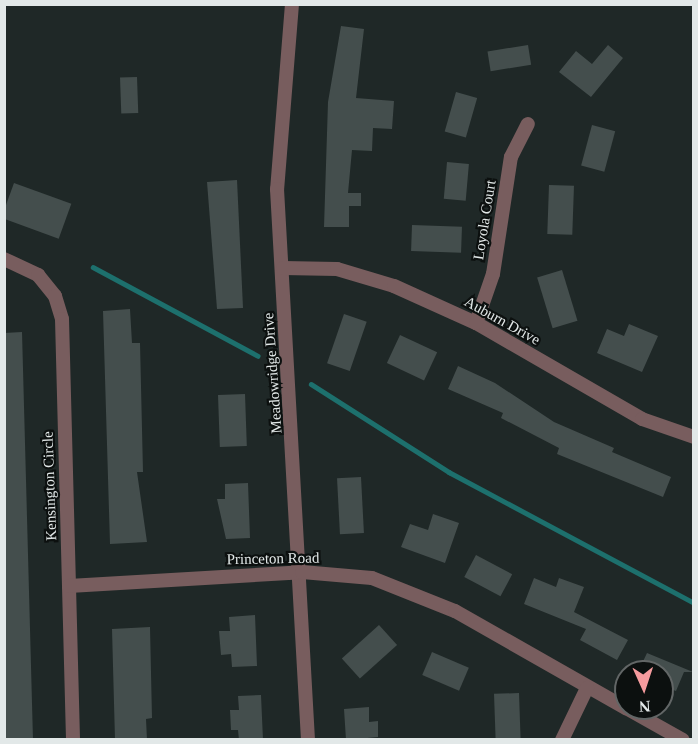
<!DOCTYPE html>
<style>
body{margin:0}
#map{position:relative;width:698px;height:744px;overflow:hidden;background:#1f2827;font-family:Georgia,serif}
div>[style]{position:absolute}
.stream>*{height:4.5px;margin:-2.25px;padding:0 2.25px;transform-origin:2.25px;border-radius:2.25px;background:#1d706d}
.building>*{inset:0;background:#444e4d;transform-origin:0 0}
.street>*{height:14px;margin:-7px;padding:0 7px;transform-origin:7px;border-radius:7px;background:#785d5e}
span{translate:-50% -50%;white-space:nowrap;text-align:center;line-height:1.15;-webkit-text-stroke:4.5px #0c100f;paint-order:stroke}
.street-label{font-size:15px;color:#e2e8e8}
.frame{position:absolute;inset:0;border:6px solid #e2e8e8;pointer-events:none}
.north{position:absolute;left:614px;top:660px;width:60px;height:60px;box-sizing:border-box;background:#0c100f;border:2px solid #626666;border-radius:50%;rotate:177deg;font-size:16px;font-weight:700;line-height:24px;text-align:center;color:#e2e8e8}
.north::after{content:'';display:block;margin:auto;width:21px;height:27px;background:#f59b9e;clip-path:polygon(50% 0,100% 100%,50% 72%,0 100%)}
</style>
<div id="map">
<div class="stream">
<div style="left:93px;top:267px;width:187px;rotate:28.3deg"></div>
<div style="left:311px;top:384px;width:164px;rotate:32.5deg"></div>
<div style="left:449px;top:472px;width:278px;rotate:28.1deg"></div>
</div>
<div class="building">
<div style="clip-path:polygon(341px 26px,364px 29px,356px 98px,394px 101px,392px 129px,373px 128px,372px 151px,352px 150px,348px 193px,361px 193px,361px 206px,349px 206px,349px 227px,324px 227px,328px 102px)"></div>
<div style="left:528px;top:45px;width:20px;height:41px;rotate:81deg"></div>
<div style="clip-path:polygon(608px 45px,623px 58px,591px 97px,559px 72px,576px 51px,592px 64px)"></div>
<div style="left:137px;top:77px;width:36px;height:17px;rotate:88deg"></div>
<div style="left:456px;top:92px;width:22px;height:41px;rotate:16deg"></div>
<div style="left:592px;top:125px;width:24px;height:42px;rotate:15deg"></div>
<div style="left:447px;top:162px;width:22px;height:37px;rotate:5deg"></div>
<div style="clip-path:polygon(237px 180px,243px 308px,217px 309px,207px 182px)"></div>
<div style="left:14px;top:183px;width:61px;height:37px;rotate:20deg"></div>
<div style="left:549px;top:185px;width:25px;height:49px;rotate:2deg"></div>
<div style="left:412px;top:225px;width:50px;height:26px;rotate:2deg"></div>
<div style="left:562px;top:270px;width:53px;height:26px;rotate:73deg"></div>
<div style="clip-path:polygon(130px 309px,132px 343px,140px 343px,143px 472px,137px 472px,147px 542px,110px 544px,103px 311px)"></div>
<div style="left:344px;top:314px;width:24px;height:52px;rotate:19deg"></div>
<div style="clip-path:polygon(629px 324px,658px 336px,642px 372px,597px 353px,607px 329px,624px 336px)"></div>
<div style="clip-path:polygon(22px 332px,33px 740px,4px 740px,4px 333px)"></div>
<div style="left:400px;top:335px;width:41px;height:31px;rotate:25deg"></div>
<div style="clip-path:polygon(458px 366px,495px 383px,554px 422px,614px 448px,612px 452px,671px 477px,663px 497px,557px 454px,559px 448px,501px 418px,503px 413px,448px 389px)"></div>
<div style="left:245px;top:394px;width:52px;height:27px;rotate:88deg"></div>
<div style="left:361px;top:477px;width:56px;height:24px;rotate:87deg"></div>
<div style="clip-path:polygon(248px 483px,250px 538px,226px 539px,217px 499px,225px 499px,225px 484px)"></div>
<div style="clip-path:polygon(433px 514px,459px 523px,445px 563px,401px 547px,410px 524px,428px 530px)"></div>
<div style="left:476px;top:555px;width:41px;height:25px;rotate:28deg"></div>
<div style="clip-path:polygon(534px 578px,556px 587px,559px 578px,584px 587px,574px 612px,628px 640px,617px 660px,580px 640px,586px 629px,524px 604px)"></div>
<div style="clip-path:polygon(255px 615px,257px 666px,232px 667px,231px 654px,221px 655px,219px 631px,230px 631px,229px 617px)"></div>
<div style="left:379px;top:625px;width:27px;height:50px;rotate:48deg"></div>
<div style="clip-path:polygon(150px 627px,152px 718px,146px 719px,147px 740px,115px 740px,112px 629px)"></div>
<div style="left:432px;top:652px;width:40px;height:25px;rotate:23deg"></div>
<div style="clip-path:polygon(647px 653px,693px 672px,684px 672px,676px 691px,662px 686px,662px 672px,638px 672px)"></div>
<div style="left:519px;top:693px;width:47px;height:25px;rotate:88deg"></div>
<div style="clip-path:polygon(261px 695px,263px 740px,239px 740px,238px 730px,231px 730px,230px 710px,239px 710px,238px 696px)"></div>
<div style="clip-path:polygon(369px 707px,369px 722px,378px 721px,378px 737px,346px 740px,344px 709px)"></div>
</div>
<div class="street">
<div style="left:292px;top:4px;width:186px;rotate:94.6deg"></div>
<div style="left:277px;top:189px;width:552px;rotate:86.78deg"></div>
<div style="left:4px;top:259px;width:38px;rotate:25deg"></div>
<div style="left:38px;top:275px;width:27px;rotate:51deg"></div>
<div style="left:55px;top:296px;width:24px;rotate:73deg"></div>
<div style="left:62px;top:319px;width:421px;rotate:88.5deg"></div>
<div style="left:283px;top:268px;width:54px;rotate:1.1deg"></div>
<div style="left:337px;top:269px;width:59px;rotate:16.6deg"></div>
<div style="left:394px;top:286px;width:90px;rotate:24.3deg"></div>
<div style="left:476px;top:323px;width:192px;rotate:30deg"></div>
<div style="left:642px;top:419px;width:55px;rotate:19.1deg"></div>
<div style="left:476px;top:323px;width:52px;rotate:-70.9deg"></div>
<div style="left:493px;top:274px;width:118px;rotate:-81.3deg"></div>
<div style="left:511px;top:157px;width:37px;rotate:-63deg"></div>
<div style="left:69px;top:586px;width:233px;rotate:-3.4deg"></div>
<div style="left:302px;top:572px;width:70px;rotate:4.9deg"></div>
<div style="left:372px;top:578px;width:89px;rotate:21.7deg"></div>
<div style="left:455px;top:611px;width:197px;rotate:29.6deg"></div>
<div style="left:626px;top:708px;width:65px;rotate:29.3deg"></div>
<div style="left:562px;top:740px;width:58px;rotate:-64.3deg"></div>
</div>
<div class="street-label">
<span style="left:485px;top:220px;rotate:-81deg">Loyola Court</span>
<span style="left:502px;top:321px;rotate:29deg">Auburn Drive</span>
<span style="left:273px;top:373px;rotate:-94deg">Meadowridge Drive</span>
<span style="left:50px;top:486px;rotate:-92deg">Kensington Circle</span>
<span style="left:273px;top:559px;rotate:-1deg">Princeton Road</span>
</div>
<div class="frame"></div>
<div class="north">N</div>
</div>
